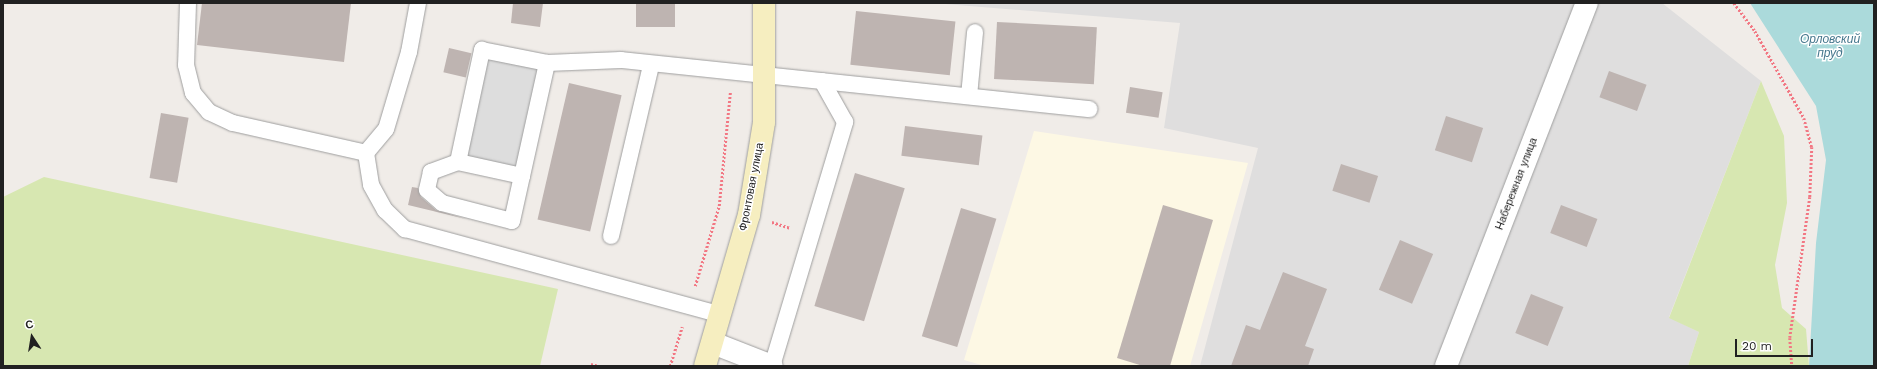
<!DOCTYPE html>
<meta charset="utf-8">
<style>
body{margin:0}
#map{position:relative;width:1877px;height:369px;overflow:hidden;background:#f0ece8;font-family:"Work Sans",sans-serif}
div>[style]{position:absolute}
.residential>*{inset:0;background:#dfdede}
.education>*{inset:0;background:#fdf8e4}
.grass>*{inset:0;background:#d7e7b1}
.parking>*{inset:0;background:#ddd;transform-origin:0 0}
.water>*{inset:0;background:#abdadb}
.building>*{inset:0;background:#beb4b1;transform-origin:0 0}
.path>*{height:2.5px;margin-top:-1.25px;transform-origin:0;background:repeating-linear-gradient(90deg,#f27783 0 2px,transparent 0 4px)}
.roads{filter:drop-shadow(0 0 1px #9e9e9e) drop-shadow(0 0 1px #9e9e9e)}
.service>*{height:16px;margin:-8px;padding:0 8px;transform-origin:8px;border-radius:8px;background:#fff}
.minor>*{height:22px;margin:-11px;padding:0 11px;transform-origin:11px;border-radius:11px;background:#fff}
.secondary>*{height:22px;margin:-11px;padding:0 11px;transform-origin:11px;border-radius:11px;background:#f6eec0}
span{translate:-50% -50%;white-space:nowrap;text-align:center;line-height:1.15;-webkit-text-stroke:3px #fff;paint-order:stroke}
.street-label{font-size:11px;color:#212121}
.water-label{font-size:12px;color:#45778d;font-style:italic}
.frame{position:absolute;inset:0;border:4px solid #212121;pointer-events:none}
.north{position:absolute;left:12px;top:317px;width:40px;height:40px;-webkit-text-stroke:3px #fff;paint-order:stroke;rotate:348deg;font-size:11px;font-weight:700;line-height:16px;text-align:center;color:#212121}
.north::after{content:'';display:block;margin:auto;width:14px;height:18px;background:#212121;clip-path:polygon(50% 0,100% 100%,50% 72%,0 100%)}
.scale{position:absolute;left:1735px;top:339px;width:78px;height:18px;box-sizing:border-box;border:2px solid #212121;border-top:0;padding-left:5px;font-size:12px;line-height:14px;white-space:nowrap;color:#212121;-webkit-text-stroke:3px #fff;paint-order:stroke}
</style>
<div id="map">
<div class="residential">
<div style="clip-path:polygon(933px 3px,1662px 3px,1761px 81px,1669px 317px,1699px 332px,1688px 366px,1200px 366px,1258px 148px,1164px 128px,1180px 23px)"></div>
</div>
<div class="education">
<div style="clip-path:polygon(1034px 131px,1248px 163px,1190px 366px,985px 366px,964px 360px)"></div>
</div>
<div class="grass">
<div style="clip-path:polygon(1761px 81px,1784px 136px,1787px 203px,1775px 265px,1782px 308px,1806px 329px,1809px 366px,1688px 366px,1699px 332px,1669px 318px)"></div>
<div style="clip-path:polygon(44px 177px,558px 289px,540px 366px,3px 366px,3px 197px)"></div>
</div>
<div class="parking">
<div style="left:482px;top:50px;width:66px;height:115px;rotate:11deg"></div>
</div>
<div class="water">
<div style="clip-path:polygon(1750px 3px,1874px 3px,1874px 366px,1809px 366px,1816px 243px,1826px 160px,1816px 106px)"></div>
</div>
<div class="building">
<div style="clip-path:polygon(202px 3px,351px 3px,344px 62px,197px 45px)"></div>
<div style="clip-path:polygon(513px 3px,543px 3px,540px 27px,511px 23px)"></div>
<div style="left:636px;top:3px;width:39px;height:24px"></div>
<div style="left:856px;top:11px;width:100px;height:54px;rotate:6deg"></div>
<div style="left:997px;top:22px;width:100px;height:57px;rotate:3deg"></div>
<div style="left:449px;top:48px;width:23px;height:25px;rotate:13deg"></div>
<div style="left:1609px;top:71px;width:40px;height:28px;rotate:20deg"></div>
<div style="left:569px;top:83px;width:54px;height:140px;rotate:13deg"></div>
<div style="left:1130px;top:87px;width:33px;height:26px;rotate:9deg"></div>
<div style="left:161px;top:113px;width:28px;height:66px;rotate:10deg"></div>
<div style="left:1446px;top:116px;width:39px;height:36px;rotate:18deg"></div>
<div style="left:905px;top:126px;width:78px;height:30px;rotate:7deg"></div>
<div style="left:1341px;top:164px;width:39px;height:28px;rotate:18deg"></div>
<div style="left:855px;top:173px;width:52px;height:139px;rotate:17deg"></div>
<div style="clip-path:polygon(412px 187px,418px 188px,421px 197px,436px 210px,466px 219px,408px 205px)"></div>
<div style="clip-path:polygon(1163px 205px,1213px 220px,1170px 366px,1143px 366px,1117px 358px)"></div>
<div style="left:1561px;top:205px;width:39px;height:30px;rotate:21deg"></div>
<div style="left:961px;top:208px;width:37px;height:134px;rotate:17deg"></div>
<div style="left:1400px;top:240px;width:36px;height:54px;rotate:23deg"></div>
<div style="clip-path:polygon(1283px 272px,1327px 289px,1305px 346px,1314px 349px,1308px 366px,1231px 366px,1246px 325px,1260px 330px)"></div>
<div style="left:1531px;top:294px;width:35px;height:42px;rotate:22deg"></div>
</div>
<div class="path">
<div style="left:1734px;top:3px;width:35px;rotate:53deg"></div>
<div style="left:1755px;top:31px;width:100px;rotate:60.6deg"></div>
<div style="left:1804px;top:118px;width:30px;rotate:75deg"></div>
<div style="left:1812px;top:147px;width:50px;rotate:92.3deg"></div>
<div style="left:1810px;top:197px;width:142px;rotate:98.1deg"></div>
<div style="left:1790px;top:338px;width:28px;rotate:86deg"></div>
<div style="left:772px;top:222px;width:19px;rotate:18deg"></div>
<div style="left:695px;top:286px;width:84px;rotate:-73.3deg"></div>
<div style="left:719px;top:206px;width:114px;rotate:-84.4deg"></div>
<div style="left:591px;top:364px;width:8px;rotate:14deg"></div>
<div style="left:670px;top:366px;width:41px;rotate:-72.9deg"></div>
</div>
<div class="roads">
<div class="service">
<div style="left:188px;top:3px;width:62px;rotate:91.8deg"></div>
<div style="left:186px;top:65px;width:29px;rotate:76deg"></div>
<div style="left:193px;top:93px;width:25px;rotate:50deg"></div>
<div style="left:209px;top:112px;width:26px;rotate:25deg"></div>
<div style="left:233px;top:123px;width:136px;rotate:12.7deg"></div>
<div style="left:418px;top:3px;width:50px;rotate:100.4deg"></div>
<div style="left:409px;top:52px;width:80px;rotate:106.6deg"></div>
<div style="left:386px;top:129px;width:31px;rotate:130deg"></div>
<div style="left:366px;top:153px;width:32px;rotate:81deg"></div>
<div style="left:371px;top:185px;width:29px;rotate:61deg"></div>
<div style="left:385px;top:210px;width:28px;rotate:44deg"></div>
<div style="left:405px;top:229px;width:327px;rotate:15.2deg"></div>
<div style="left:969px;top:96px;width:64px;rotate:-84.6deg"></div>
<div style="left:458px;top:162px;width:115px;rotate:-77.9deg"></div>
<div style="left:482px;top:50px;width:66px;rotate:11.3deg"></div>
<div style="left:547px;top:63px;width:74px;rotate:-2.3deg"></div>
<div style="left:621px;top:60px;width:471px;rotate:6deg"></div>
<div style="left:522px;top:176px;width:66px;rotate:-167.7deg"></div>
<div style="left:458px;top:162px;width:29px;rotate:160deg"></div>
<div style="left:431px;top:172px;width:18px;rotate:103deg"></div>
<div style="left:427px;top:190px;width:20px;rotate:41deg"></div>
<div style="left:442px;top:203px;width:72px;rotate:14.4deg"></div>
<div style="left:512px;top:221px;width:46px;rotate:-77.5deg"></div>
<div style="left:522px;top:176px;width:116px;rotate:-77.5deg"></div>
<div style="left:611px;top:236px;width:176px;rotate:-76.8deg"></div>
<div style="left:772px;top:366px;width:255px;rotate:-73.3deg"></div>
<div style="left:845px;top:122px;width:47px;rotate:-119.3deg"></div>
</div>
<div class="minor">
<div style="left:713px;top:343px;width:63px;rotate:21.3deg"></div>
<div style="left:1446px;top:366px;width:389px;rotate:-68.8deg"></div>
</div>
<div class="secondary">
<div style="left:705px;top:366px;width:157px;rotate:-73.8deg"></div>
<div style="left:749px;top:215px;width:94px;rotate:-80.8deg"></div>
<div style="left:764px;top:122px;width:119px;rotate:-90deg"></div>
</div>
</div>
<div class="street-label">
<span style="left:1517px;top:184px;rotate:-69deg">Набережная улица</span>
<span style="left:752px;top:187px;rotate:-79deg">Фронтовая улица</span>
</div>
<div class="water-label">
<span style="left:1830px;top:47px">Орловский<br>пруд</span>
</div>
<div class="frame"></div>
<div class="north">С</div>
<div class="scale">20 m</div>
</div>
